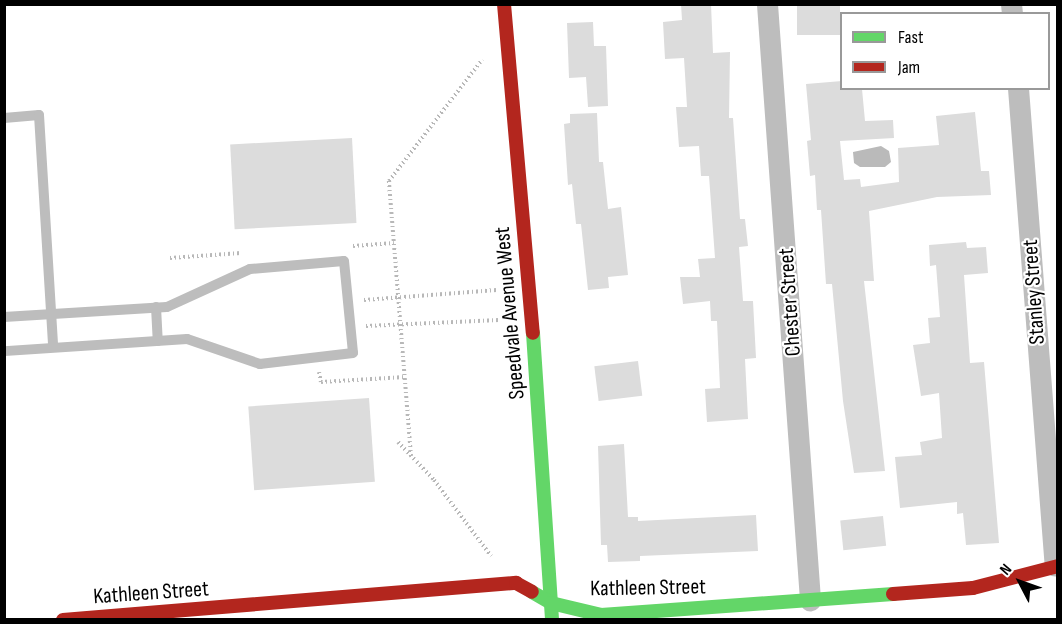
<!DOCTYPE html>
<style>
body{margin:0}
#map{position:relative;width:1062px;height:624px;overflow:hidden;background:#fff;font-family:"Sofia Sans Condensed",sans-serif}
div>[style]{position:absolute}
.water>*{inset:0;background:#bababa}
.building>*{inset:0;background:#dcdcdc;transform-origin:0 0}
.path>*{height:4px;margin-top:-2px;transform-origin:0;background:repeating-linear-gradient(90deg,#b8b8b8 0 1.5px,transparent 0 4.5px)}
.lane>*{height:10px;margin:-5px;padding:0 5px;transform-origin:5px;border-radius:5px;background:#bdbdbd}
.street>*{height:21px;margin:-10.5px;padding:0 10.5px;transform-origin:10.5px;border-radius:10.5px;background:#bdbdbd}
.fast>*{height:14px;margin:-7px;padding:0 7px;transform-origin:7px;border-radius:7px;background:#63d668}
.jam>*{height:14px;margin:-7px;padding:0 7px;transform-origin:7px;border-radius:7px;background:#b3261e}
span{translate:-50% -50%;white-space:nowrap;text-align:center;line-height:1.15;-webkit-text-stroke:4.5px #fff;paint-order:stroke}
.street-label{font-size:22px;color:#000}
.frame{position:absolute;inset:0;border:6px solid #000;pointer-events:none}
.legend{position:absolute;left:840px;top:12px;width:210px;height:78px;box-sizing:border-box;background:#fff;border:2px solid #999;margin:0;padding:8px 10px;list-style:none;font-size:18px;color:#000}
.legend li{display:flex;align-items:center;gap:12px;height:30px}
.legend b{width:30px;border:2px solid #999}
.north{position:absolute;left:990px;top:552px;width:60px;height:60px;-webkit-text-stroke:4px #fff;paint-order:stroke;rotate:311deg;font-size:16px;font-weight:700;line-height:24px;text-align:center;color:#000}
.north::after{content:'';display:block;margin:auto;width:21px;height:27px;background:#000;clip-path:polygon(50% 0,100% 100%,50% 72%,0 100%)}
</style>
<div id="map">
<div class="water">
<div style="clip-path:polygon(881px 146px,889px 151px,891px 162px,885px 167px,860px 167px,854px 163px,853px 152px)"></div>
</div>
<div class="building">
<div style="clip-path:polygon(681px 4px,711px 4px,713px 53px,730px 52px,729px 118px,733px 118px,740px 219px,745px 219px,748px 246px,739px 247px,743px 301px,753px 301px,756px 358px,745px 359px,748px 419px,707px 422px,705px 389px,720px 388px,717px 321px,711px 321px,710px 301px,683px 304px,680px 277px,700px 277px,698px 259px,715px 258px,709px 176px,701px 176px,699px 146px,679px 147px,676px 107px,687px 107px,684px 58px,665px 59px,663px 22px,682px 20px)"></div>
<div style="left:797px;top:4px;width:43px;height:31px"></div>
<div style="clip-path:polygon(593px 22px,594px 46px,606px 46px,608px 106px,588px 107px,586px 77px,569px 78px,567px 23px)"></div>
<div style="clip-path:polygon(842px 81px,842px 88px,862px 89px,865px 121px,893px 120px,894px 138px,840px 141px,844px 180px,860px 179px,861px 187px,899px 182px,898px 148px,939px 145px,936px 116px,975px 112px,981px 171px,989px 171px,991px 195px,937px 197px,869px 211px,874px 281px,864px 281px,885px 471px,854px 473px,843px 401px,832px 284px,826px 284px,821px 210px,817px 210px,815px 175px,810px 176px,807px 141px,811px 140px,806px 84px)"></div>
<div style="clip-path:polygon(597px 113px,599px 162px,603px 162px,608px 209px,621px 207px,628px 275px,608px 277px,609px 288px,588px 290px,581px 224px,576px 224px,572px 184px,568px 185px,564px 124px,570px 123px,570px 114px)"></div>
<div style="left:352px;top:138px;width:85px;height:122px;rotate:87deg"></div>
<div style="clip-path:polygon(966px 242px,967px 248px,986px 247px,988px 273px,964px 275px,970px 363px,984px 362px,999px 543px,966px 545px,963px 513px,957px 514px,957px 502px,900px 508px,895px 457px,922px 455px,920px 442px,942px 438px,939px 393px,921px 396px,913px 345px,930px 343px,928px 318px,940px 317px,936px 265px,930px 266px,929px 245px)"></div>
<div style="left:638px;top:361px;width:35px;height:44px;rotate:83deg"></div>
<div style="left:369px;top:398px;width:84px;height:121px;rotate:86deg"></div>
<div style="clip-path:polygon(624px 444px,628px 517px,638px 517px,638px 521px,756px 515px,758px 551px,640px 556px,640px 561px,608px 562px,607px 545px,601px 545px,598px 446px)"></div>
<div style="left:883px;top:516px;width:30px;height:43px;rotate:84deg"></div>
</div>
<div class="path">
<div style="left:353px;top:246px;width:41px;rotate:-4.2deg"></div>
<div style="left:170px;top:258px;width:71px;rotate:-4deg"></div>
<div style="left:364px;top:300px;width:133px;rotate:-4.3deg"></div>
<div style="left:366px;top:326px;width:133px;rotate:-2.6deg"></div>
<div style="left:319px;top:372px;width:10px;rotate:79deg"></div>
<div style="left:321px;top:382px;width:84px;rotate:-3.4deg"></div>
<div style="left:398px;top:442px;width:52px;rotate:46.5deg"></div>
<div style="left:434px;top:480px;width:95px;rotate:53.1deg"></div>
<div style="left:411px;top:456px;width:276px;rotate:-94.6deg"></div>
<div style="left:389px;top:181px;width:153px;rotate:-52.5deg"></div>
</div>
<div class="lane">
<div style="left:4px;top:118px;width:35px;rotate:-5deg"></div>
<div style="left:39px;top:115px;width:232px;rotate:86.5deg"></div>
<div style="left:156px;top:307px;width:34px;rotate:87deg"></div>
<div style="left:4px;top:317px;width:163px;rotate:-3.5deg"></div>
<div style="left:167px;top:307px;width:91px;rotate:-24.6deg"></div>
<div style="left:250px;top:269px;width:94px;rotate:-4.9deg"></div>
<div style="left:344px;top:261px;width:92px;rotate:84.4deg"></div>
<div style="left:353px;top:353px;width:94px;rotate:173.3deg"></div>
<div style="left:260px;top:364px;width:77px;rotate:-161.1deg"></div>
<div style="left:187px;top:339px;width:183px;rotate:176.2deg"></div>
</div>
<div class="street">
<div style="left:767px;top:4px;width:598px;rotate:85.87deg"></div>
<div style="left:1011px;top:4px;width:10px;rotate:84deg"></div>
<div style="left:1018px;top:88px;width:479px;rotate:85.6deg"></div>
</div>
<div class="fast">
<div style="left:533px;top:333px;width:288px;rotate:86.2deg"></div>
<div style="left:532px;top:592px;width:22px;rotate:30deg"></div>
<div style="left:551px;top:603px;width:51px;rotate:13.5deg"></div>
<div style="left:601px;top:615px;width:293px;rotate:-4.1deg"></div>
</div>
<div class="jam">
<div style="left:504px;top:4px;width:330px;rotate:85deg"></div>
<div style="left:893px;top:594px;width:80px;rotate:-4.3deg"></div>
<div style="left:973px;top:588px;width:88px;rotate:-14.5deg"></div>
<div style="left:63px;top:620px;width:455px;rotate:-4.7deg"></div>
<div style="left:516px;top:583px;width:18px;rotate:29deg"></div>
</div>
<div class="street-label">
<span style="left:1034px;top:292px;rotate:-94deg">Stanley Street</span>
<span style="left:790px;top:302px;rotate:-94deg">Chester Street</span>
<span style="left:510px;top:313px;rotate:-95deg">Speedvale Avenue West</span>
<span style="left:648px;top:588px;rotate:-1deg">Kathleen Street</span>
<span style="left:151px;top:593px;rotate:-4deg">Kathleen Street</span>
</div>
<div class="frame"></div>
<ul class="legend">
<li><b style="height:8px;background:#63d668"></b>Fast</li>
<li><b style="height:8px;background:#b3261e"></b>Jam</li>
</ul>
<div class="north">N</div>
</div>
